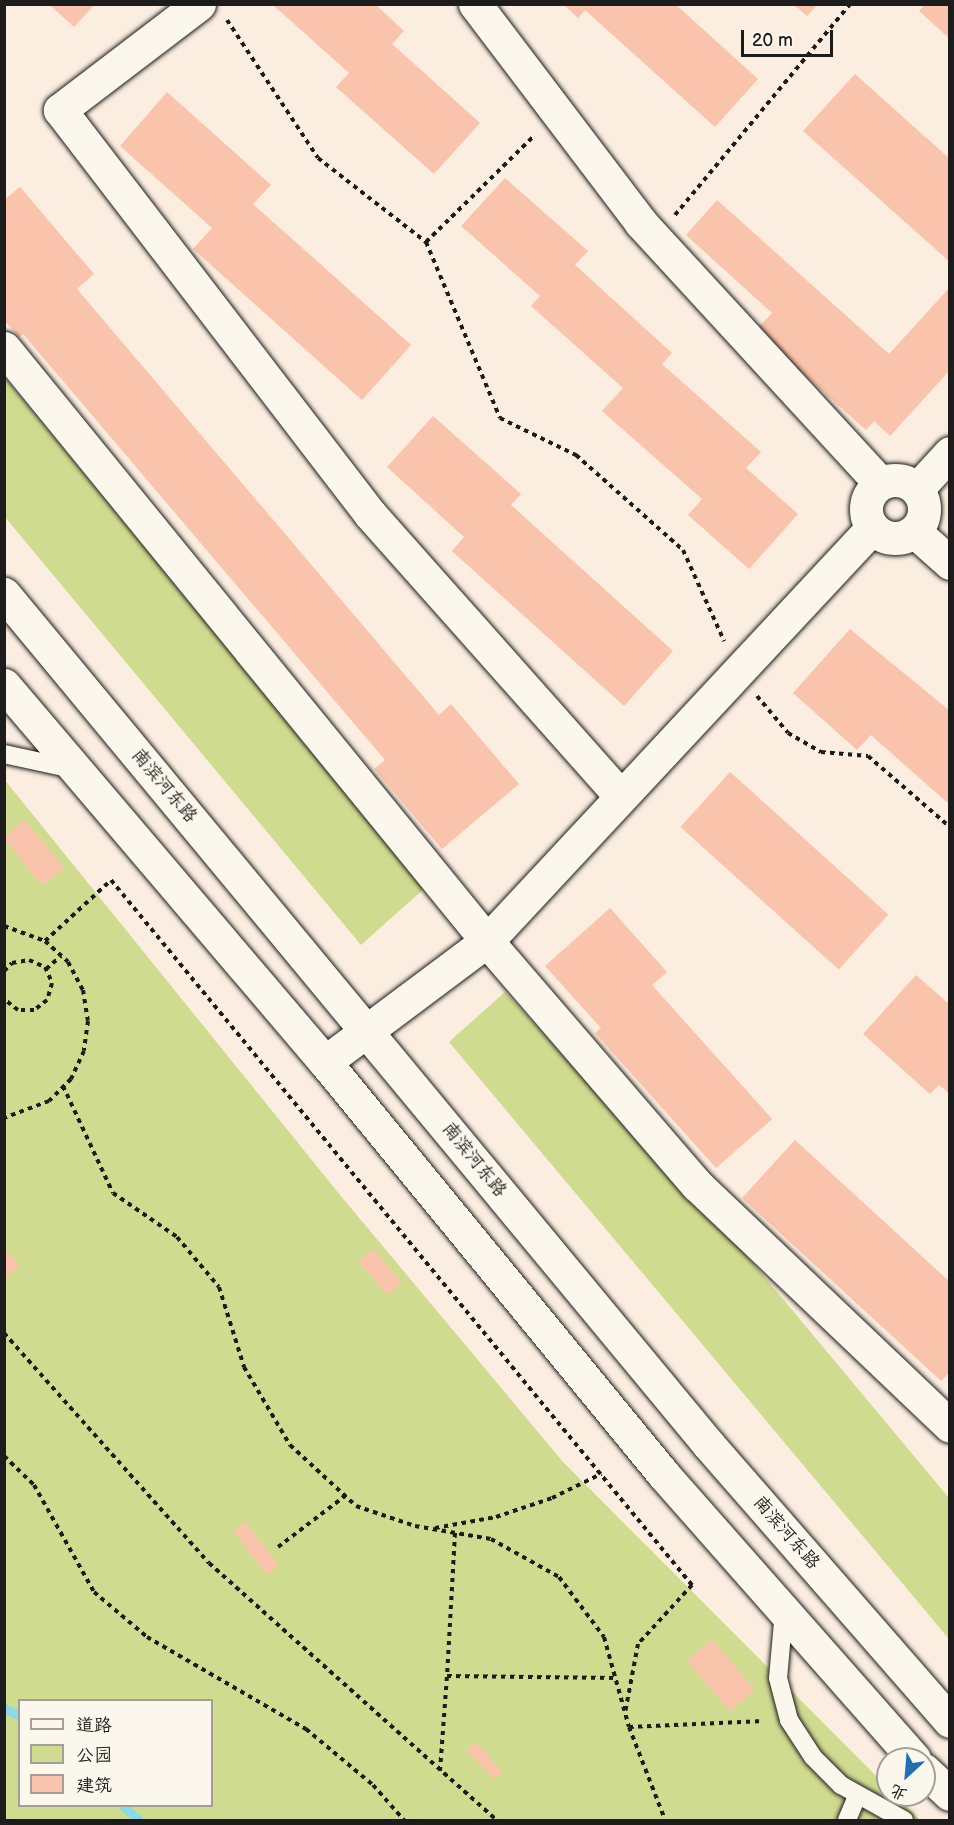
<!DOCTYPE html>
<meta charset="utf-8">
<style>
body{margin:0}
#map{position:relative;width:954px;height:1825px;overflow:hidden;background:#fbeddf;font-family:"Balsamiq Sans","LXGW WenKai TC",sans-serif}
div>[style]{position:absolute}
.green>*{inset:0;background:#cfdb8e}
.stream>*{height:9px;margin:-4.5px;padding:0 4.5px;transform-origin:4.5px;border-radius:4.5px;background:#8bdbe6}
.building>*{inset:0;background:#f9c4ab;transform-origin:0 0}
.path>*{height:4px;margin-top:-2px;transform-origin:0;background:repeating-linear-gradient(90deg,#1c1c1c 0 4.5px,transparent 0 9px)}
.roads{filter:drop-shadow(0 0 2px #1c1c1c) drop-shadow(0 0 2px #1c1c1c)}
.lane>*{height:18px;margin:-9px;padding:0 9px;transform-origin:9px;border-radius:9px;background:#fbf7ec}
.street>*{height:33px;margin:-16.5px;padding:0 16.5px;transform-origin:16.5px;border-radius:16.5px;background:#fbf7ec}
.street>.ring{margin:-16.5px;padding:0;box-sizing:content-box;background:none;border:33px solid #fbf7ec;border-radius:50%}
.secondary>*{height:33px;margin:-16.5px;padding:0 16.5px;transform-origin:16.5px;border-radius:16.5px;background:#fbf7ec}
span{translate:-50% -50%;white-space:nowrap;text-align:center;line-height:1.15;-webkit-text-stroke:6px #fbf7ec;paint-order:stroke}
.street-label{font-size:18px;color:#1c1c1c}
.frame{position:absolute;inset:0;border:6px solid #1c1c1c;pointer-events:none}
.legend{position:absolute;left:18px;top:1699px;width:195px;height:108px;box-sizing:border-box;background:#fbf7ec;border:2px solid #a29f99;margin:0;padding:8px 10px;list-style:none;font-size:18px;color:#1c1c1c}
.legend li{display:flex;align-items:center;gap:12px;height:30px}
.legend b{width:30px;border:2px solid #a29f99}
.north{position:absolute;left:876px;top:1747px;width:60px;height:60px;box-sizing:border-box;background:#fbf7ec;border:2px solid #a29f99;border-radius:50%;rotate:206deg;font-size:16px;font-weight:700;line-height:24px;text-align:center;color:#1c1c1c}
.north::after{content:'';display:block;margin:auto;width:21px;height:27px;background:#1f6fb2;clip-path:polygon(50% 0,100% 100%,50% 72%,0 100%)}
.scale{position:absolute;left:741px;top:30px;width:92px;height:27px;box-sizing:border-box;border:3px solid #1c1c1c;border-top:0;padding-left:8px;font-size:18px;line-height:21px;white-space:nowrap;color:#1c1c1c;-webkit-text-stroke:4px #fbf7ec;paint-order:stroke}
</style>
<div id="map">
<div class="green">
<div style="clip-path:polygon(4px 377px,426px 887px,361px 945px,5px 517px)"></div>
<div style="clip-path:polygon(evenodd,4px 779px,340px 1195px,563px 1462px,888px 1788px,888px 1795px,895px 1795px,920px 1820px,5px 1820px,4px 779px,20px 1700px,212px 1700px,212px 1806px,20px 1806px,20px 1700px)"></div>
<div style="clip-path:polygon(505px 992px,717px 1220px,949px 1498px,949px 1639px,449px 1042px)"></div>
</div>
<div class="stream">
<div style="left:4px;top:1708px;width:18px;rotate:27deg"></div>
<div style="left:123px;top:1806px;width:21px;rotate:41deg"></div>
</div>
<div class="building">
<div style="clip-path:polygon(49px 4px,95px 4px,74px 27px)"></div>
<div style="clip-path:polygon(272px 4px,375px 4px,404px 31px,392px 44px,480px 123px,434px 174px,336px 87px,349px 73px)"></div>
<div style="clip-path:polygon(563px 4px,675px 4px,758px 79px,715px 127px,585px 10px,578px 18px)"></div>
<div style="clip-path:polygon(925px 4px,950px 4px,950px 39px,919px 11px)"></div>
<div style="clip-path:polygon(794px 5px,817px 5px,807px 16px)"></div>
<div style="clip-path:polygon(855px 74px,950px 159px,950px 262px,803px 131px)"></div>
<div style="clip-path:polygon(167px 92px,271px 185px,253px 204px,411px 345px,362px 400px,193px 249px,212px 228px,120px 146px)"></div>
<div style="clip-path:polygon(505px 178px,588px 251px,575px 265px,672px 353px,662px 364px,761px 452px,746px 468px,798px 514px,749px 569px,688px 515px,702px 499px,602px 411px,623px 388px,531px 306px,540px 296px,461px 226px)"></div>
<div style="clip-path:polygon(20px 187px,94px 274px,77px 289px,439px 715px,451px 704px,519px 784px,442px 849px,374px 769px,385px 760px,23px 334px,19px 337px,4px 320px,4px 200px)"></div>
<div style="clip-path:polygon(717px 200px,889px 354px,950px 287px,950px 370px,890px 436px,874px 421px,866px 430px,755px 331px,772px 313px,686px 235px)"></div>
<div style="clip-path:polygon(433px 416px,521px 494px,511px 505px,673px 651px,624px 706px,452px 551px,464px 537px,387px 467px)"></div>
<div style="clip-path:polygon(850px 629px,950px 711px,950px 805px,871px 735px,857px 750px,793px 693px)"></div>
<div style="left:730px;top:772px;width:213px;height:74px;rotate:42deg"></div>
<div style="left:25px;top:820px;width:62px;height:28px;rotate:51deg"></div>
<div style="clip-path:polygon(610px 908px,667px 972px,652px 985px,772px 1119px,716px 1168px,595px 1033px,601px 1028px,545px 966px)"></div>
<div style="clip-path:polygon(916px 975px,950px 1005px,950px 1094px,939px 1085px,930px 1094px,863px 1034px)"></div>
<div style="clip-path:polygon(795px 1140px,950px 1282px,950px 1372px,941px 1381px,742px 1198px)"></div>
<div style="clip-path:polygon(4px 1248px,20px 1265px,4px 1279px)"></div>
<div style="left:373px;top:1249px;width:44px;height:19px;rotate:49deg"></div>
<div style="left:245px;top:1522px;width:55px;height:15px;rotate:52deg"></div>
<div style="left:712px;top:1639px;width:67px;height:33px;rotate:50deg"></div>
<div style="clip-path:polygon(476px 1742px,503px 1773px,494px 1779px,466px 1750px)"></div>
</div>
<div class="path">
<div style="left:227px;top:20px;width:165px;rotate:56.6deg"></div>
<div style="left:318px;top:158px;width:137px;rotate:37.9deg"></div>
<div style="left:426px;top:242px;width:191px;rotate:67.2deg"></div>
<div style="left:500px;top:418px;width:85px;rotate:26deg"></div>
<div style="left:576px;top:455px;width:143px;rotate:41.6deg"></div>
<div style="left:683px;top:550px;width:100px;rotate:65.7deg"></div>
<div style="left:675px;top:215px;width:274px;rotate:-50.3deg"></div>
<div style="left:426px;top:242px;width:151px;rotate:-44.5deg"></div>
<div style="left:757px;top:696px;width:48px;rotate:50deg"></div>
<div style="left:788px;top:733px;width:38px;rotate:30deg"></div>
<div style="left:821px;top:752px;width:47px;rotate:4.9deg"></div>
<div style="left:868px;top:756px;width:108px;rotate:40.9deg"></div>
<div style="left:4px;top:926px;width:44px;rotate:20.1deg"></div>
<div style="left:45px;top:941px;width:31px;rotate:42deg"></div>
<div style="left:68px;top:962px;width:32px;rotate:62deg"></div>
<div style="left:83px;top:990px;width:31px;rotate:81deg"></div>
<div style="left:88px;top:1021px;width:30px;rotate:98deg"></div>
<div style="left:84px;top:1051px;width:31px;rotate:115deg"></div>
<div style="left:71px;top:1079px;width:31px;rotate:135deg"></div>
<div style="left:49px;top:1101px;width:48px;rotate:159.3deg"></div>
<div style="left:45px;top:941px;width:90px;rotate:-42.7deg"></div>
<div style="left:111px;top:880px;width:914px;rotate:50.51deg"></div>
<div style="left:692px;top:1585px;width:80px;rotate:132.5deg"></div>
<div style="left:638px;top:1644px;width:70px;rotate:100.7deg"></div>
<div style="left:46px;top:969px;width:20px;rotate:-41deg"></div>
<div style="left:4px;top:971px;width:11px;rotate:-45deg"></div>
<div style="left:12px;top:963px;width:17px;rotate:-10deg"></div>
<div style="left:29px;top:960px;width:17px;rotate:24deg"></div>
<div style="left:45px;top:967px;width:17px;rotate:66deg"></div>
<div style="left:52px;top:983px;width:18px;rotate:106deg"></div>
<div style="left:47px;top:1000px;width:16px;rotate:142deg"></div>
<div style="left:34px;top:1010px;width:16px;rotate:180deg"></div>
<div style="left:18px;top:1010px;width:18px;rotate:-142deg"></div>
<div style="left:63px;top:1086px;width:118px;rotate:65deg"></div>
<div style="left:113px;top:1193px;width:78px;rotate:34.5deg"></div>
<div style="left:177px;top:1237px;width:65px;rotate:50deg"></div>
<div style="left:219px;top:1287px;width:84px;rotate:72.6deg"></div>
<div style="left:244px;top:1367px;width:91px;rotate:59.5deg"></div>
<div style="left:290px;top:1445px;width:90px;rotate:42.7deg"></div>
<div style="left:356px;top:1506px;width:62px;rotate:18.7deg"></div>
<div style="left:415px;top:1526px;width:77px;rotate:9.7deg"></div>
<div style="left:491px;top:1539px;width:78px;rotate:29.2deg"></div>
<div style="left:559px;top:1577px;width:75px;rotate:53.1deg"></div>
<div style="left:604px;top:1637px;width:93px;rotate:74.5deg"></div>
<div style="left:629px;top:1727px;width:100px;rotate:68.8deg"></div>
<div style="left:4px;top:1333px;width:308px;rotate:48.3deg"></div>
<div style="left:209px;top:1563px;width:385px;rotate:41.8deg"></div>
<div style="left:4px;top:1456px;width:42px;rotate:44deg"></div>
<div style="left:34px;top:1485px;width:123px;rotate:60.7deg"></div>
<div style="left:94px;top:1592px;width:70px;rotate:40.3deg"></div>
<div style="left:147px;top:1637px;width:184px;rotate:30.1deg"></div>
<div style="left:306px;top:1729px;width:87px;rotate:39.9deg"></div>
<div style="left:373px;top:1785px;width:47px;rotate:48.5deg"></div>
<div style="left:435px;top:1528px;width:62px;rotate:-10.2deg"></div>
<div style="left:496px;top:1517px;width:59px;rotate:-18.7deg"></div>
<div style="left:552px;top:1498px;width:55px;rotate:-26.1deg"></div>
<div style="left:455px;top:1533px;width:143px;rotate:93.2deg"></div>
<div style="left:447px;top:1676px;width:170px;rotate:0.7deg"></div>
<div style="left:278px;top:1547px;width:84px;rotate:-37.3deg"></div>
<div style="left:629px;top:1727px;width:135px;rotate:-2.5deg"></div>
<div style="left:440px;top:1771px;width:95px;rotate:-85.8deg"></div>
</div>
<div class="roads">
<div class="lane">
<div style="left:4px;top:754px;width:71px;rotate:12.3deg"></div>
<div style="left:784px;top:1611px;width:67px;rotate:95.1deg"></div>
<div style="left:778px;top:1678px;width:43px;rotate:75.3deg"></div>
<div style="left:789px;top:1720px;width:44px;rotate:57deg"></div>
<div style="left:813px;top:1757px;width:40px;rotate:45deg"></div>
<div style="left:841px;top:1785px;width:72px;rotate:29.1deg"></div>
<div style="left:847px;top:1820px;width:26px;rotate:-67deg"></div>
</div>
<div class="street">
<div style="left:199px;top:4px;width:175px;rotate:142.7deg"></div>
<div style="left:60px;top:110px;width:509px;rotate:52.5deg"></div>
<div style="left:370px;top:514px;width:378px;rotate:48.4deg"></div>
<div style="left:475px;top:4px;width:275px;rotate:52.8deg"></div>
<div style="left:641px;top:223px;width:353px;rotate:47.4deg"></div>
<div style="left:4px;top:348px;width:765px;rotate:50.84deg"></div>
<div style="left:487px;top:941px;width:322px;rotate:49.3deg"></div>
<div style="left:697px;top:1185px;width:349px;rotate:43.6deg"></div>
<div class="ring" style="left:866px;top:480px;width:25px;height:25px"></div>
<div style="left:917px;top:489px;width:49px;rotate:-47.5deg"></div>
<div style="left:914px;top:531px;width:48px;rotate:41.6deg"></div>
<div style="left:325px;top:1062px;width:202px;rotate:-36.8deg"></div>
<div style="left:487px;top:941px;width:565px;rotate:-47.01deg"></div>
</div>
<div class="secondary">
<div style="left:4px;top:594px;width:1105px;rotate:50.36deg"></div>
<div style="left:709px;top:1445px;width:366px;rotate:48.9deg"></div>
<div style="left:4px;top:685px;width:495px;rotate:49.6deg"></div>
<div style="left:325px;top:1062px;width:534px;rotate:50.62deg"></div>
<div style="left:664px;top:1475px;width:378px;rotate:48.6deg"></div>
<div style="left:924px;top:1770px;width:35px;rotate:43deg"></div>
</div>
</div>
<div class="street-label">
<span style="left:164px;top:786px;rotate:50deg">南滨河东路</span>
<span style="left:474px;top:1160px;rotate:51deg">南滨河东路</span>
<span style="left:786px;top:1533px;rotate:49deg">南滨河东路</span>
</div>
<div class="frame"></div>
<ul class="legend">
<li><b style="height:8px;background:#fbf7ec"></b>道路</li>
<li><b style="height:16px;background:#cfdb8e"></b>公园</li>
<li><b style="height:16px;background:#f9c4ab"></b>建筑</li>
</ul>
<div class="north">北</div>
<div class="scale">20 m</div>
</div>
